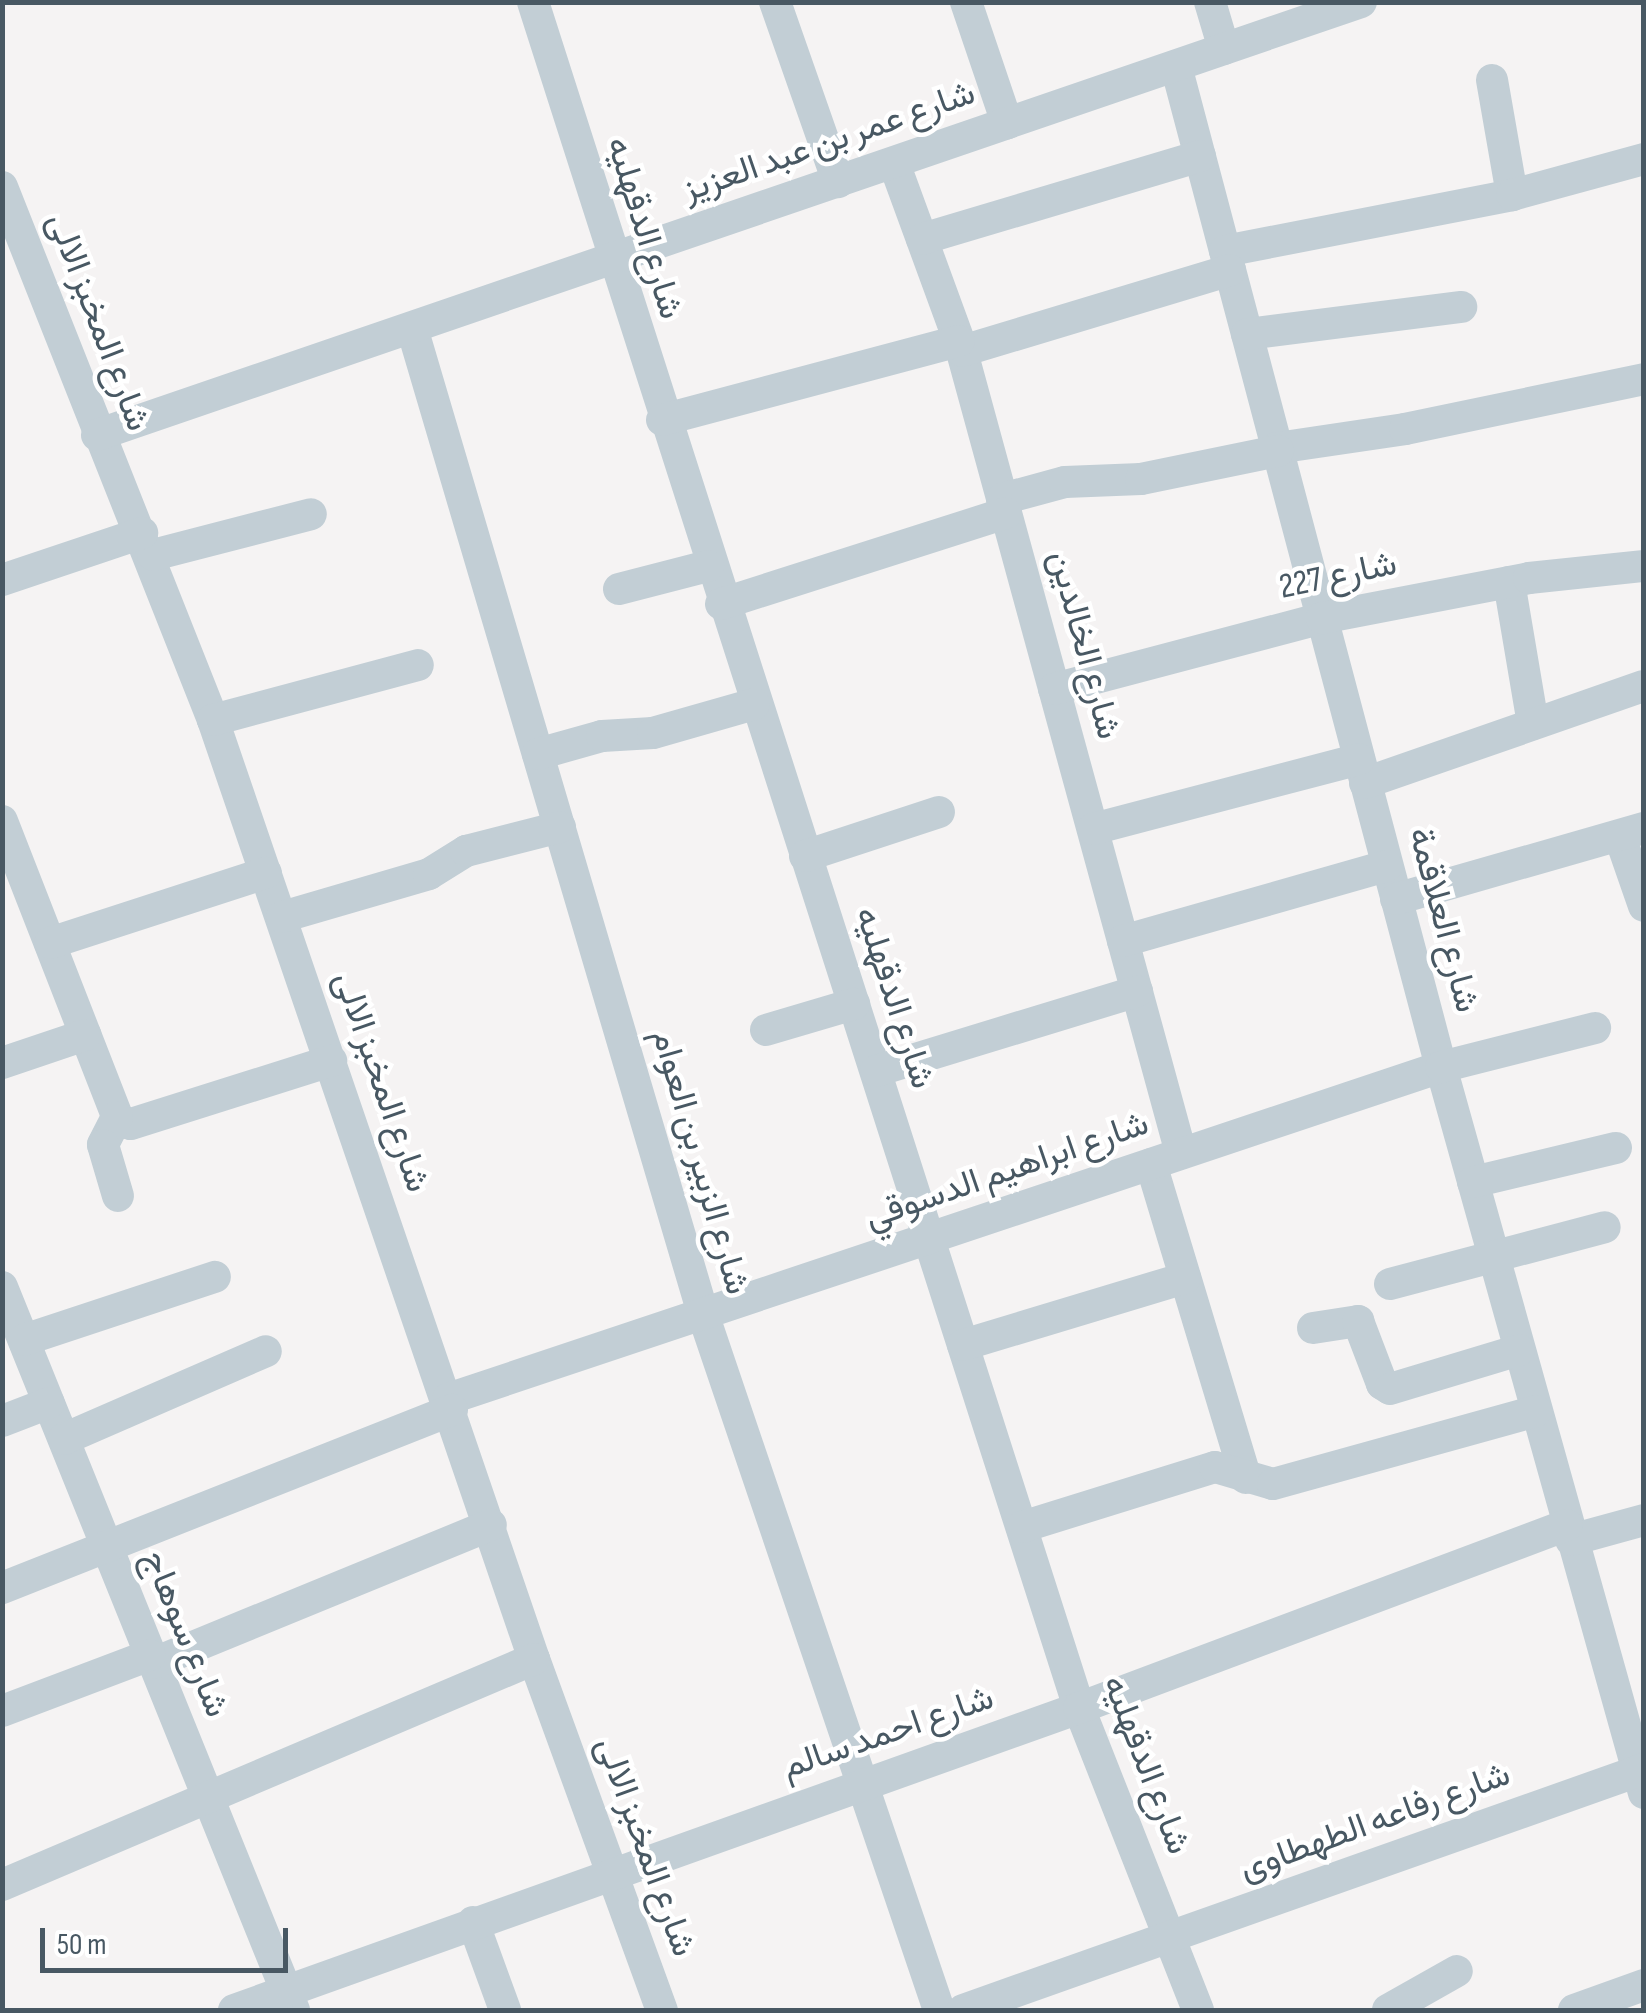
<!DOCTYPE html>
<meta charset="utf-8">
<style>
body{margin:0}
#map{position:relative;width:1646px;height:2013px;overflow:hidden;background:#f5f3f3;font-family:"Sofia Sans Condensed",Vazirmatn,sans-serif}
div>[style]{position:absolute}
.street>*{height:32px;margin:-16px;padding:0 16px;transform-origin:16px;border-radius:16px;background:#c2ced5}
span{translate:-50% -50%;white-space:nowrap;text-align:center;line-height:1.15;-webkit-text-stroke:9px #fff;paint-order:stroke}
.street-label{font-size:35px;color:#485863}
.frame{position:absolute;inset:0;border:5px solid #485863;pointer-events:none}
.scale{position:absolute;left:40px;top:1928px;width:248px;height:45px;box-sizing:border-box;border:5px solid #485863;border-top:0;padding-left:12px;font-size:30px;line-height:35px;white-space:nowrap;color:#485863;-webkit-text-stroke:8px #fff;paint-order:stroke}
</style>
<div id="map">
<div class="street">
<div style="left:533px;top:2px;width:1791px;rotate:72.25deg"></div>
<div style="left:1079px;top:1708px;width:325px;rotate:68.5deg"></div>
<div style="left:775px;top:2px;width:191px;rotate:70.7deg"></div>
<div style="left:966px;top:2px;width:128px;rotate:71.3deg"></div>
<div style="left:1210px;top:2px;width:49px;rotate:73.4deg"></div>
<div style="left:1176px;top:66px;width:1035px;rotate:75.17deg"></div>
<div style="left:1441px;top:1067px;width:754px;rotate:74.38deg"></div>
<div style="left:1492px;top:80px;width:117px;rotate:80.1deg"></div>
<div style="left:894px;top:163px;width:189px;rotate:69.9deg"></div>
<div style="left:959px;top:341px;width:842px;rotate:74.71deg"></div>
<div style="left:2px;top:187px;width:573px;rotate:68.4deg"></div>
<div style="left:213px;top:720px;width:992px;rotate:71.13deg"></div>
<div style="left:534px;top:1659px;width:374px;rotate:70deg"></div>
<div style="left:922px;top:239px;width:290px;rotate:-16.6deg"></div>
<div style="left:1225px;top:251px;width:292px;rotate:-11deg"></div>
<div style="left:1512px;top:195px;width:137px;rotate:-15.3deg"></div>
<div style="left:412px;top:328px;width:1031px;rotate:73.55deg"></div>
<div style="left:704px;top:1317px;width:732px;rotate:71.27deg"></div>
<div style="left:1247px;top:334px;width:216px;rotate:-7.2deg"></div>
<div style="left:962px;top:351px;width:280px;rotate:-16.8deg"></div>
<div style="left:662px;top:420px;width:307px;rotate:-14.9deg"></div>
<div style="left:97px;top:435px;width:1336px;rotate:-18.91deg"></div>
<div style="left:1277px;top:448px;width:129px;rotate:-8.4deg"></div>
<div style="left:1405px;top:429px;width:244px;rotate:-11.8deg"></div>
<div style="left:1002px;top:499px;width:65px;rotate:-15.1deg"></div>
<div style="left:1065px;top:482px;width:76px;rotate:-2.3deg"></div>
<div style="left:1141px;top:479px;width:140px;rotate:-11.6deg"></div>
<div style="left:153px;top:555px;width:163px;rotate:-14.5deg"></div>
<div style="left:2px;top:580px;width:148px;rotate:-18.6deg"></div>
<div style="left:1509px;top:582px;width:144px;rotate:80.4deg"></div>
<div style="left:619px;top:589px;width:92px;rotate:-14.5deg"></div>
<div style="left:721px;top:604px;width:299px;rotate:-17.7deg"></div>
<div style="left:1054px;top:689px;width:277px;rotate:-14.8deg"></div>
<div style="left:1322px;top:618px;width:211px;rotate:-10.9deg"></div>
<div style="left:1529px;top:578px;width:116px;rotate:-6deg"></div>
<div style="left:213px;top:720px;width:212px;rotate:-15deg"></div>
<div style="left:538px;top:754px;width:66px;rotate:-15.7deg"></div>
<div style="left:602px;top:736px;width:51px;rotate:-3.4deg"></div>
<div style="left:653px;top:733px;width:105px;rotate:-16deg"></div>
<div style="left:1365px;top:783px;width:295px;rotate:-19.2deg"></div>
<div style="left:2px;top:821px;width:322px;rotate:68.7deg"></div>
<div style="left:119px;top:1121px;width:12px;rotate:14deg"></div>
<div style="left:131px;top:1124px;width:210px;rotate:-17.5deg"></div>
<div style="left:1093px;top:829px;width:275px;rotate:-14.7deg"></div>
<div style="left:1620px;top:837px;width:73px;rotate:70.8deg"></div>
<div style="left:805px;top:856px;width:141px;rotate:-18.2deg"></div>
<div style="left:1396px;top:899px;width:258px;rotate:-16deg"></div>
<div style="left:282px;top:917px;width:153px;rotate:-16.3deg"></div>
<div style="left:429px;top:874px;width:44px;rotate:-31.9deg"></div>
<div style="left:466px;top:851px;width:97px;rotate:-14.3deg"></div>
<div style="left:1123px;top:941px;width:274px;rotate:-15.9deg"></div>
<div style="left:50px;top:943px;width:227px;rotate:-18deg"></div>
<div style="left:766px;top:1030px;width:92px;rotate:-16.5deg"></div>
<div style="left:2px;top:1063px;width:88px;rotate:-18.6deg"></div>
<div style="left:876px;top:1071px;width:273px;rotate:-17deg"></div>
<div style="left:117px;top:1117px;width:31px;rotate:117deg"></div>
<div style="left:103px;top:1145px;width:53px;rotate:73.6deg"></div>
<div style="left:1151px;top:1164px;width:328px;rotate:73.2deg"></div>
<div style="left:1473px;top:1182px;width:147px;rotate:-13.4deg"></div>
<div style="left:1390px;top:1284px;width:222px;rotate:-14.8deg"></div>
<div style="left:2px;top:1287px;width:780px;rotate:68.01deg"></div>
<div style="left:1313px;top:1328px;width:46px;rotate:-8.8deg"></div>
<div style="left:1358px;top:1321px;width:67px;rotate:69.1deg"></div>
<div style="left:1382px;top:1384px;width:9px;rotate:32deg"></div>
<div style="left:1390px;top:1389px;width:135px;rotate:-16.8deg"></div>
<div style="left:24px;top:1340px;width:201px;rotate:-18.3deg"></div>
<div style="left:963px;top:1345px;width:232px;rotate:-16.8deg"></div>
<div style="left:448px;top:1399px;width:1047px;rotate:-18.49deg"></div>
<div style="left:1441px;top:1067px;width:159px;rotate:-14.2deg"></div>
<div style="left:2px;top:1421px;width:50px;rotate:-21deg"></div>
<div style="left:64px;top:1439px;width:220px;rotate:-23.5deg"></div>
<div style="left:1022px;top:1527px;width:202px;rotate:-17.3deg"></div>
<div style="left:1215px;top:1467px;width:60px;rotate:16.3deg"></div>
<div style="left:1273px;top:1484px;width:273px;rotate:-15.5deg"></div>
<div style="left:1571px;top:1540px;width:76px;rotate:-15.3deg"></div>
<div style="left:2px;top:1588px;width:484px;rotate:-21.6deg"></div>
<div style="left:154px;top:1663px;width:364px;rotate:-22.3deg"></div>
<div style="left:2px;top:1711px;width:158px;rotate:-20.7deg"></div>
<div style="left:2px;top:1885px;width:578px;rotate:-23.02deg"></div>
<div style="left:473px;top:1922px;width:94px;rotate:70deg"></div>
<div style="left:234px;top:2010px;width:897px;rotate:-19.67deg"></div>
<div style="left:1079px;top:1708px;width:521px;rotate:-20.56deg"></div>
<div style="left:963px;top:2010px;width:722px;rotate:-19.49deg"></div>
<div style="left:1388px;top:2010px;width:79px;rotate:-29.5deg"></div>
<div style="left:1574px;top:2010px;width:74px;rotate:-19.7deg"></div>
</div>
<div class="street-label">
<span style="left:829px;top:142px;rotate:-19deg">شارع عمر بن عبد العزيز</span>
<span style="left:644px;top:228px;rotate:73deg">شارع الدقهليه</span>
<span style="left:98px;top:322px;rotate:69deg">شارع المخبز الالى</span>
<span style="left:1338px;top:576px;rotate:-12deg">شارع 227</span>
<span style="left:1084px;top:645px;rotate:75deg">شارع الخالدين</span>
<span style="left:1443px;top:920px;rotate:75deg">شارع العلاقمة</span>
<span style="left:894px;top:998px;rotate:72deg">شارع الدقهليه</span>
<span style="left:381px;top:1082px;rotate:71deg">شارع المخبز الالى</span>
<span style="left:700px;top:1162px;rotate:74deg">شارع الزبير بن العوام</span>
<span style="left:1007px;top:1171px;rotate:-19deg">شارع ابراهيم الدسوقي</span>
<span style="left:185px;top:1634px;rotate:68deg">شارع سوهاج</span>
<span style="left:888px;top:1733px;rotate:-19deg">شارع احمد سالم</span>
<span style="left:1146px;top:1765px;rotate:69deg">شارع الدقهليه</span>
<span style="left:1375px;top:1822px;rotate:-20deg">شارع رفاعه الطهطاوى</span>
<span style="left:645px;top:1847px;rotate:70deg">شارع المخبز الالى</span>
</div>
<div class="frame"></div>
<div class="scale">50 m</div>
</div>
